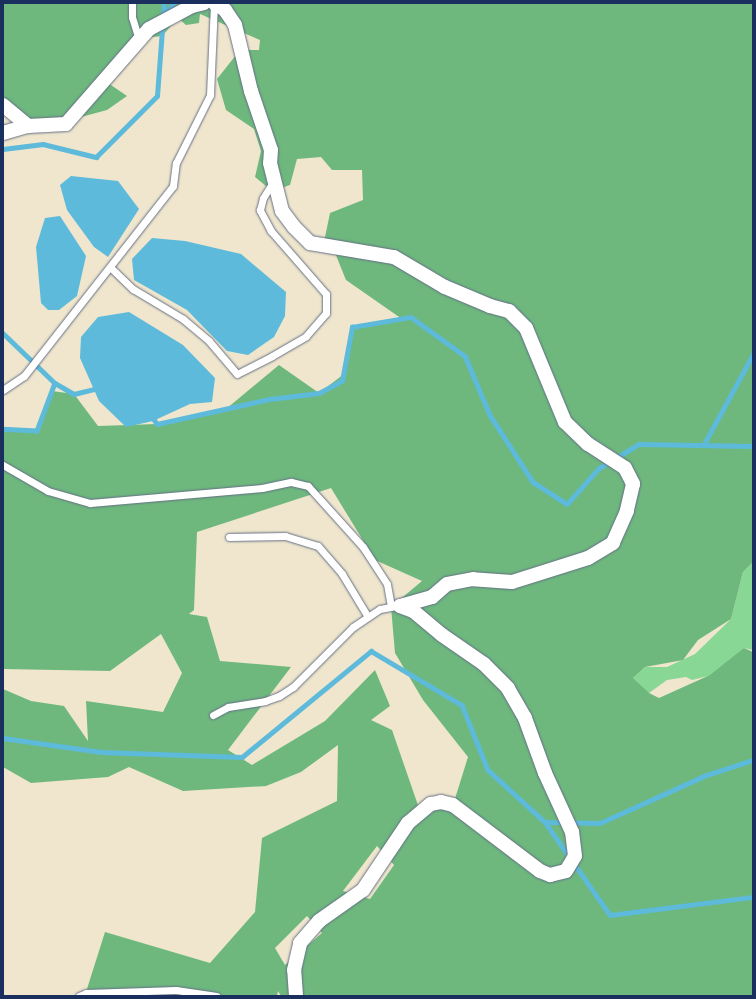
<!DOCTYPE html>
<style>
body{margin:0}
#map{position:relative;width:756px;height:999px;overflow:hidden;background:#efe6cd;font-family:"Architects Daughter",sans-serif}
div>[style]{position:absolute}
.green>*{inset:0;background:#89d795}
.forest>*{inset:0;background:#6eb87e}
.water>*{inset:0;background:#5dbadb}
.stream>*{height:4.5px;margin:-2.25px;padding:0 2.25px;transform-origin:2.25px;border-radius:2.25px;background:#5dbadb}
.roads{filter:drop-shadow(0 0 1px #656f85) drop-shadow(0 0 1px #656f85)}
.lane>*{height:7px;margin:-3.5px;padding:0 3.5px;transform-origin:3.5px;border-radius:3.5px;background:#fff}
.street>*{height:14px;margin:-7px;padding:0 7px;transform-origin:7px;border-radius:7px;background:#fff}
span{translate:-50% -50%;white-space:nowrap;text-align:center;line-height:1.15;-webkit-text-stroke:3px #f7f3e8;paint-order:stroke}
.frame{position:absolute;inset:0;border:4px solid #1b2f5e;pointer-events:none}
</style>
<div id="map">
<div class="green">
<div style="clip-path:polygon(753px 562px,753px 650px,744px 648px,728px 671px,692px 680px,686px 677px,667px 680px,649px 693px,635px 688px,633px 678px,645px 667px,667px 667px,695px 654px,731px 619px,743px 572px)"></div>
</div>
<div class="forest">
<div style="clip-path:polygon(evenodd,3px 3px,753px 3px,753px 562px,743px 572px,731px 619px,698px 640px,683px 660px,645px 667px,633px 678px,649px 693px,659px 698px,710px 675px,744px 648px,753px 652px,753px 996px,281px 996px,278px 991px,277px 996px,76px 996px,86px 992px,105px 932px,210px 963px,255px 912px,262px 838px,337px 801px,338px 745px,301px 772px,266px 786px,183px 791px,129px 767px,108px 777px,31px 783px,3px 767px,3px 689px,31px 701px,64px 706px,88px 741px,86px 701px,163px 712px,182px 673px,161px 634px,110px 671px,3px 669px,3px 429px,37px 431px,52px 391px,74px 394px,98px 426px,157px 424px,226px 409px,279px 365px,319px 393px,344px 374px,352px 327px,402px 319px,346px 280px,331px 243px,324px 242px,330px 213px,363px 200px,362px 170px,332px 170px,321px 157px,297px 159px,290px 185px,272px 191px,255px 177px,261px 151px,254px 129px,226px 110px,217px 79px,240px 50px,259px 50px,260px 40px,200px 14px,199px 23px,186px 25px,178px 18px,162px 36px,144px 38px,108px 83px,127px 96px,107px 110px,44px 127px,3px 110px,3px 3px,331px 488px,375px 560px,422px 581px,391px 607px,395px 653px,423px 700px,468px 757px,453px 805px,420px 811px,392px 730px,371px 720px,390px 706px,375px 670px,325px 721px,252px 765px,228px 750px,291px 667px,220px 661px,207px 617px,189px 614px,194px 610px,197px 532px,331px 488px,3px 3px,377px 846px,394px 865px,370px 899px,343px 891px,377px 846px,3px 3px,307px 916px,322px 933px,285px 965px,275px 948px,307px 916px)"></div>
</div>
<div class="water">
<div style="clip-path:polygon(71px 176px,118px 181px,139px 209px,108px 257px,94px 247px,67px 210px,60px 185px)"></div>
<div style="clip-path:polygon(60px 216px,86px 256px,77px 296px,59px 310px,48px 310px,41px 303px,36px 247px,45px 218px)"></div>
<div style="clip-path:polygon(152px 238px,185px 241px,241px 254px,286px 292px,285px 316px,274px 337px,248px 355px,227px 351px,187px 310px,134px 280px,132px 259px)"></div>
<div style="clip-path:polygon(129px 312px,183px 345px,215px 378px,212px 402px,190px 404px,153px 421px,126px 427px,99px 401px,80px 358px,81px 337px,98px 317px)"></div>
</div>
<div class="stream">
<div style="left:164px;top:15px;width:16px;rotate:-50deg"></div>
<div style="left:3px;top:149px;width:40px;rotate:-7.1deg"></div>
<div style="left:43px;top:144px;width:55px;rotate:13.8deg"></div>
<div style="left:96px;top:157px;width:86px;rotate:-45deg"></div>
<div style="left:157px;top:96px;width:93px;rotate:-85.7deg"></div>
<div style="left:3px;top:333px;width:72px;rotate:43.9deg"></div>
<div style="left:55px;top:383px;width:51px;rotate:110.6deg"></div>
<div style="left:37px;top:431px;width:34px;rotate:-177deg"></div>
<div style="left:55px;top:383px;width:22px;rotate:30deg"></div>
<div style="left:74px;top:394px;width:25px;rotate:-14deg"></div>
<div style="left:152px;top:416px;width:9px;rotate:58deg"></div>
<div style="left:157px;top:424px;width:116px;rotate:-12.5deg"></div>
<div style="left:270px;top:399px;width:49px;rotate:-7deg"></div>
<div style="left:319px;top:393px;width:26px;rotate:-28deg"></div>
<div style="left:342px;top:381px;width:55px;rotate:-79.5deg"></div>
<div style="left:352px;top:327px;width:60px;rotate:-9.6deg"></div>
<div style="left:411px;top:317px;width:67px;rotate:35.8deg"></div>
<div style="left:465px;top:356px;width:64px;rotate:67deg"></div>
<div style="left:490px;top:415px;width:80px;rotate:57.3deg"></div>
<div style="left:533px;top:482px;width:40px;rotate:32.9deg"></div>
<div style="left:567px;top:504px;width:47px;rotate:-48.5deg"></div>
<div style="left:598px;top:469px;width:48px;rotate:-31.4deg"></div>
<div style="left:639px;top:444px;width:114px;rotate:1deg"></div>
<div style="left:704px;top:444px;width:102px;rotate:-61.4deg"></div>
<div style="left:3px;top:738px;width:99px;rotate:8.1deg"></div>
<div style="left:101px;top:752px;width:141px;rotate:2deg"></div>
<div style="left:242px;top:757px;width:167px;rotate:-39.4deg"></div>
<div style="left:371px;top:651px;width:106px;rotate:30.7deg"></div>
<div style="left:462px;top:705px;width:70px;rotate:68.2deg"></div>
<div style="left:488px;top:770px;width:77px;rotate:42.4deg"></div>
<div style="left:545px;top:822px;width:113px;rotate:55deg"></div>
<div style="left:610px;top:915px;width:144px;rotate:-7.2deg"></div>
<div style="left:545px;top:822px;width:55px;rotate:1deg"></div>
<div style="left:600px;top:823px;width:114px;rotate:-24.3deg"></div>
<div style="left:704px;top:776px;width:52px;rotate:-18.1deg"></div>
</div>
<div class="roads">
<div class="lane">
<div style="left:132px;top:3px;width:14px;rotate:90deg"></div>
<div style="left:132px;top:17px;width:24px;rotate:73deg"></div>
<div style="left:110px;top:267px;width:32px;rotate:44deg"></div>
<div style="left:133px;top:289px;width:58px;rotate:31deg"></div>
<div style="left:183px;top:319px;width:34px;rotate:40deg"></div>
<div style="left:209px;top:341px;width:43px;rotate:49.7deg"></div>
<div style="left:237px;top:374px;width:39px;rotate:-27deg"></div>
<div style="left:272px;top:356px;width:39px;rotate:-30deg"></div>
<div style="left:306px;top:336px;width:30px;rotate:-49deg"></div>
<div style="left:326px;top:313px;width:19px;rotate:-90deg"></div>
<div style="left:326px;top:294px;width:84px;rotate:-131.1deg"></div>
<div style="left:271px;top:231px;width:24px;rotate:-118deg"></div>
<div style="left:260px;top:210px;width:12px;rotate:-76deg"></div>
<div style="left:263px;top:198px;width:19px;rotate:-58deg"></div>
<div style="left:3px;top:390px;width:25px;rotate:-34deg"></div>
<div style="left:24px;top:376px;width:241px;rotate:-51.9deg"></div>
<div style="left:173px;top:186px;width:23px;rotate:-83deg"></div>
<div style="left:176px;top:163px;width:76px;rotate:-63.4deg"></div>
<div style="left:210px;top:95px;width:92px;rotate:-87.5deg"></div>
<div style="left:3px;top:465px;width:52px;rotate:30deg"></div>
<div style="left:48px;top:491px;width:44px;rotate:15.9deg"></div>
<div style="left:90px;top:503px;width:173px;rotate:-5deg"></div>
<div style="left:262px;top:488px;width:30px;rotate:-12deg"></div>
<div style="left:291px;top:482px;width:17px;rotate:13deg"></div>
<div style="left:308px;top:486px;width:82px;rotate:48deg"></div>
<div style="left:363px;top:547px;width:44px;rotate:57deg"></div>
<div style="left:387px;top:584px;width:23px;rotate:80deg"></div>
<div style="left:229px;top:537px;width:56px;rotate:-1deg"></div>
<div style="left:285px;top:536px;width:34px;rotate:17deg"></div>
<div style="left:318px;top:546px;width:37px;rotate:49deg"></div>
<div style="left:342px;top:574px;width:50px;rotate:58.8deg"></div>
<div style="left:213px;top:715px;width:17px;rotate:-28deg"></div>
<div style="left:228px;top:707px;width:37px;rotate:-9deg"></div>
<div style="left:265px;top:701px;width:15px;rotate:-20deg"></div>
<div style="left:279px;top:696px;width:17px;rotate:-33deg"></div>
<div style="left:293px;top:687px;width:85px;rotate:-45deg"></div>
<div style="left:353px;top:627px;width:32px;rotate:-34deg"></div>
<div style="left:380px;top:609px;width:16px;rotate:-11deg"></div>
<div style="left:79px;top:996px;width:8px;rotate:-23deg"></div>
<div style="left:86px;top:993px;width:90px;rotate:-1.9deg"></div>
<div style="left:176px;top:990px;width:41px;rotate:8.3deg"></div>
</div>
<div class="street">
<div style="left:214px;top:3px;width:13px;rotate:32deg"></div>
<div style="left:225px;top:10px;width:18px;rotate:56deg"></div>
<div style="left:235px;top:25px;width:68px;rotate:76.4deg"></div>
<div style="left:251px;top:91px;width:62px;rotate:71.3deg"></div>
<div style="left:271px;top:150px;width:13px;rotate:94deg"></div>
<div style="left:270px;top:163px;width:49px;rotate:76deg"></div>
<div style="left:282px;top:211px;width:20px;rotate:53deg"></div>
<div style="left:294px;top:227px;width:23px;rotate:45deg"></div>
<div style="left:310px;top:243px;width:85px;rotate:9.5deg"></div>
<div style="left:394px;top:257px;width:59px;rotate:30.5deg"></div>
<div style="left:445px;top:287px;width:49px;rotate:22.9deg"></div>
<div style="left:490px;top:306px;width:20px;rotate:15deg"></div>
<div style="left:509px;top:311px;width:24px;rotate:45deg"></div>
<div style="left:526px;top:328px;width:102px;rotate:67.5deg"></div>
<div style="left:565px;top:422px;width:32px;rotate:44deg"></div>
<div style="left:588px;top:444px;width:44px;rotate:33deg"></div>
<div style="left:625px;top:468px;width:18px;rotate:63deg"></div>
<div style="left:633px;top:484px;width:28px;rotate:103deg"></div>
<div style="left:627px;top:511px;width:35px;rotate:114deg"></div>
<div style="left:613px;top:543px;width:29px;rotate:149deg"></div>
<div style="left:588px;top:558px;width:80px;rotate:162.5deg"></div>
<div style="left:512px;top:582px;width:39px;rotate:-176deg"></div>
<div style="left:473px;top:579px;width:26px;rotate:169deg"></div>
<div style="left:447px;top:584px;width:20px;rotate:139deg"></div>
<div style="left:432px;top:597px;width:33px;rotate:164deg"></div>
<div style="left:3px;top:105px;width:33px;rotate:40deg"></div>
<div style="left:3px;top:133px;width:26px;rotate:-16deg"></div>
<div style="left:28px;top:126px;width:38px;rotate:-3deg"></div>
<div style="left:66px;top:124px;width:126px;rotate:-48.9deg"></div>
<div style="left:149px;top:29px;width:49px;rotate:-28.1deg"></div>
<div style="left:192px;top:6px;width:12px;rotate:-14deg"></div>
<div style="left:296px;top:996px;width:26px;rotate:-94deg"></div>
<div style="left:294px;top:970px;width:28px;rotate:-77deg"></div>
<div style="left:300px;top:943px;width:29px;rotate:-49deg"></div>
<div style="left:319px;top:921px;width:54px;rotate:-35.2deg"></div>
<div style="left:363px;top:890px;width:81px;rotate:-56.1deg"></div>
<div style="left:408px;top:823px;width:30px;rotate:-40deg"></div>
<div style="left:431px;top:804px;width:10px;rotate:-11deg"></div>
<div style="left:441px;top:802px;width:12px;rotate:14deg"></div>
<div style="left:453px;top:805px;width:109px;rotate:37.2deg"></div>
<div style="left:540px;top:871px;width:11px;rotate:22deg"></div>
<div style="left:550px;top:875px;width:16px;rotate:-14deg"></div>
<div style="left:566px;top:871px;width:17px;rotate:-59deg"></div>
<div style="left:575px;top:856px;width:24px;rotate:-97deg"></div>
<div style="left:572px;top:832px;width:65px;rotate:-114.6deg"></div>
<div style="left:545px;top:773px;width:59px;rotate:-110deg"></div>
<div style="left:525px;top:718px;width:34px;rotate:-120deg"></div>
<div style="left:508px;top:688px;width:34px;rotate:-135deg"></div>
<div style="left:484px;top:664px;width:51px;rotate:-145.4deg"></div>
<div style="left:442px;top:635px;width:38px;rotate:-140deg"></div>
<div style="left:413px;top:611px;width:14px;rotate:-159deg"></div>
</div>
</div>
<div class="frame"></div>
</div>
